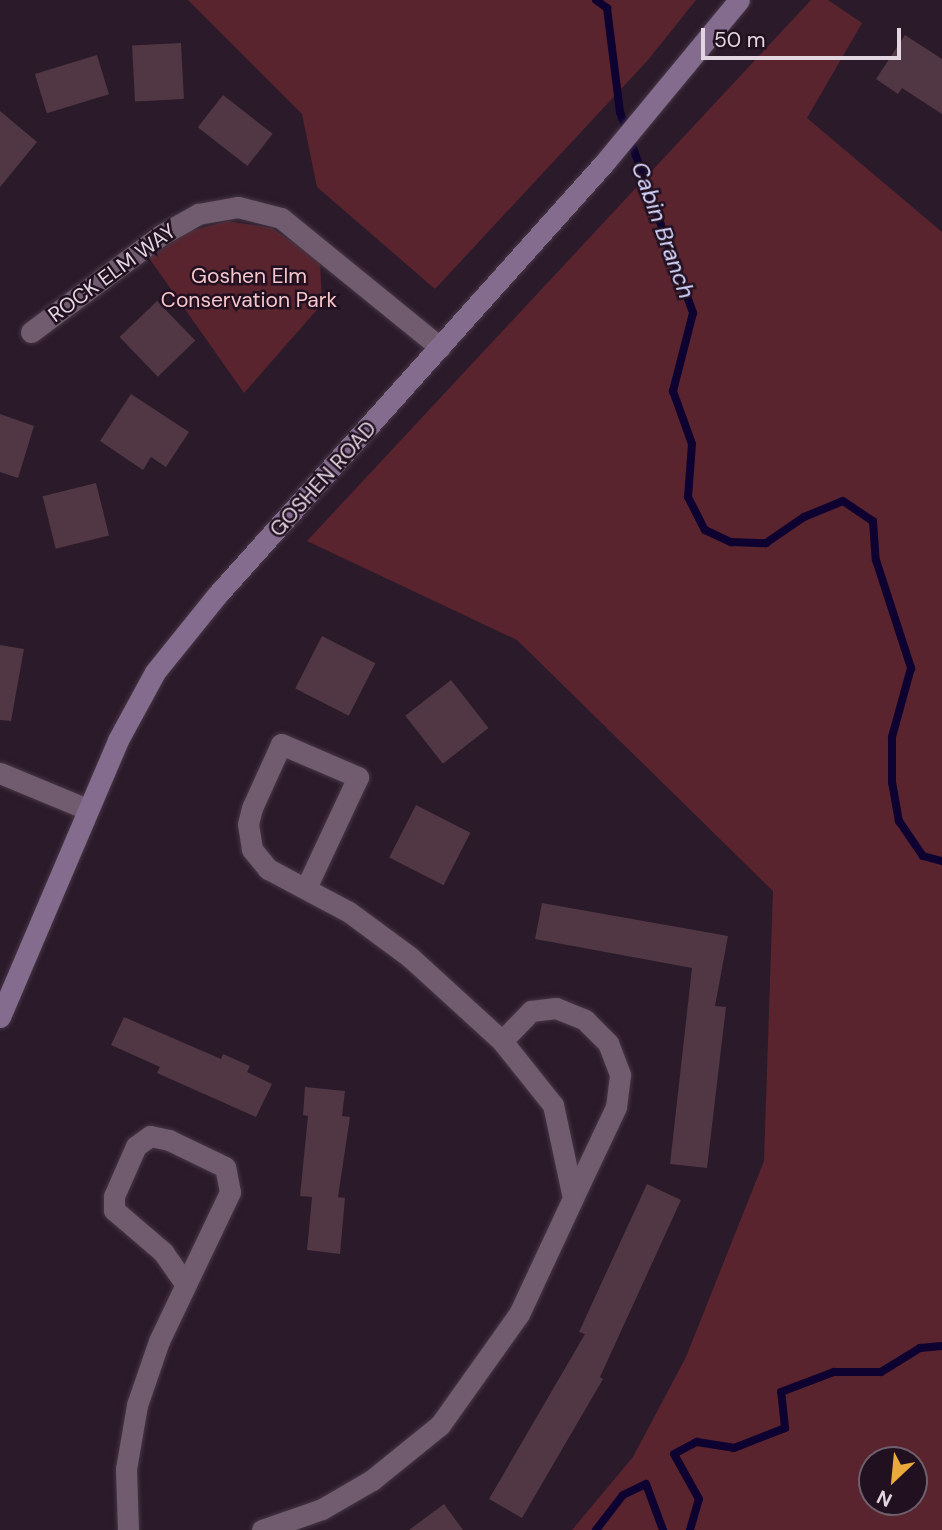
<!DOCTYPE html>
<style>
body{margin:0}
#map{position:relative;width:942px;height:1530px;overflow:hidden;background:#2b1a2a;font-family:"DM Sans",sans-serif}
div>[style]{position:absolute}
.green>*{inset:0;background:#5a242e}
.stream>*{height:8px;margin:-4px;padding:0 4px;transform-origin:4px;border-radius:4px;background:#0e0230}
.building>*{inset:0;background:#503743;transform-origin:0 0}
.roads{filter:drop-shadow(0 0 2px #453644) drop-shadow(0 0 2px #453644)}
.street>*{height:21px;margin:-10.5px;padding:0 10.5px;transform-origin:10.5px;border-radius:10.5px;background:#705b6f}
.secondary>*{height:21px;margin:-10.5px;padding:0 10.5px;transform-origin:10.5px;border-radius:10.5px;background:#846c8e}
span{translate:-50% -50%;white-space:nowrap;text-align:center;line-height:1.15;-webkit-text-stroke:5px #211020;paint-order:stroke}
.street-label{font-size:21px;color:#e2d6e1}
.park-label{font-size:21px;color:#f5c5ca}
.water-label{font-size:23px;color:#d7d7ff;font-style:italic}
.north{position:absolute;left:858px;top:1446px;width:70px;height:70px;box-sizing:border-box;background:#211020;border:2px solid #6e5f6d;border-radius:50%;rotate:206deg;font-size:19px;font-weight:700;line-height:28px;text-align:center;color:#e2d6e1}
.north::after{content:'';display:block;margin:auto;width:24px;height:32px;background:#eca93b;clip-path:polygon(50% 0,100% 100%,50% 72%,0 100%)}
.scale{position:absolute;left:701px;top:28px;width:200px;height:32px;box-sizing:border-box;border:4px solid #e2d6e1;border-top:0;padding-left:9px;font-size:21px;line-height:24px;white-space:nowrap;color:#e2d6e1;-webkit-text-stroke:5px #211020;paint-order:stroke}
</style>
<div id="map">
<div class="green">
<div style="clip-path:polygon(188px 0,696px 0,648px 60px,435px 289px,317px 187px,302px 114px)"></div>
<div style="clip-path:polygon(evenodd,811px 0,828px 0,862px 23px,807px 118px,942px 232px,942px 1530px,572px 1530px,633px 1457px,686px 1357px,764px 1161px,773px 891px,517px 640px,307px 541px,811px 0,872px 1460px,914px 1460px,914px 1502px,872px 1502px,872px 1460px)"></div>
<div style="clip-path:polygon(227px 221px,272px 228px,320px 261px,322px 304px,244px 393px,149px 258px,187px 232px)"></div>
</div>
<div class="stream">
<div style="left:596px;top:0;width:14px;rotate:36deg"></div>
<div style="left:607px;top:8px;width:105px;rotate:82.9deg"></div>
<div style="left:620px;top:112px;width:214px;rotate:70deg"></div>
<div style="left:693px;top:313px;width:81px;rotate:104.4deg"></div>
<div style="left:673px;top:391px;width:56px;rotate:70.3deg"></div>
<div style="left:692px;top:444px;width:53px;rotate:94.3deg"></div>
<div style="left:688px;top:497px;width:37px;rotate:63deg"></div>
<div style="left:705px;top:530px;width:29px;rotate:25deg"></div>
<div style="left:731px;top:542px;width:35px;rotate:2deg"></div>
<div style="left:766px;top:543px;width:46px;rotate:-34.4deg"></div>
<div style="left:804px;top:517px;width:42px;rotate:-22.3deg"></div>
<div style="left:843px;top:501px;width:36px;rotate:34deg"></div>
<div style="left:873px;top:521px;width:39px;rotate:86deg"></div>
<div style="left:876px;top:560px;width:114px;rotate:72deg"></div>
<div style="left:911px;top:668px;width:72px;rotate:105.4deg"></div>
<div style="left:892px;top:737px;width:45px;rotate:90deg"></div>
<div style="left:892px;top:782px;width:40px;rotate:80deg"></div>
<div style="left:899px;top:821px;width:42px;rotate:55.6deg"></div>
<div style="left:923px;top:856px;width:20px;rotate:15deg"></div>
<div style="left:596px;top:1530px;width:44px;rotate:-52.4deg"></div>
<div style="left:623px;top:1495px;width:25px;rotate:-26deg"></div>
<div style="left:646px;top:1484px;width:49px;rotate:69.7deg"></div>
<div style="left:690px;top:1530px;width:32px;rotate:-74deg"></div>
<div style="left:699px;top:1499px;width:51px;rotate:-119.1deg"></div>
<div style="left:674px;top:1454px;width:26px;rotate:-28deg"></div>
<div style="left:697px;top:1442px;width:37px;rotate:9deg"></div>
<div style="left:734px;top:1448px;width:55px;rotate:-21.4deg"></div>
<div style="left:785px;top:1428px;width:36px;rotate:-96deg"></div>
<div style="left:781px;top:1392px;width:57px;rotate:-20.7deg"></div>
<div style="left:834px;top:1372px;width:47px"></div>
<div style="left:881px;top:1372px;width:46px;rotate:-31.6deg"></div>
<div style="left:920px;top:1348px;width:22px;rotate:-5deg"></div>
</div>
<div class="building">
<div style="clip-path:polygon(905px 35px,942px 59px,942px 114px,902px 88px,898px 94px,876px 79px)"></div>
<div style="left:181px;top:43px;width:56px;height:49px;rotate:87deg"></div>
<div style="left:97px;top:55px;width:41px;height:65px;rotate:73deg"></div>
<div style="left:223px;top:95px;width:63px;height:41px;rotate:38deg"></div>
<div style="clip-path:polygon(0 111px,37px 142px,0 187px)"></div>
<div style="left:157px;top:301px;width:55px;height:52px;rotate:46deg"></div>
<div style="clip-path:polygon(131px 394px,189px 432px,166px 467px,151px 457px,143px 470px,100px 441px)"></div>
<div style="clip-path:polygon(0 414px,34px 426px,18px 478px,0 472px)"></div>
<div style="left:96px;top:483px;width:54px;height:55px;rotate:76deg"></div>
<div style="left:322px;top:636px;width:60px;height:59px;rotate:27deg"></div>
<div style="clip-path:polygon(0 645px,24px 649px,11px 721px,0 720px)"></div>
<div style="left:451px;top:680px;width:61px;height:58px;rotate:52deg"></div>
<div style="left:416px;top:805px;width:61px;height:59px;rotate:27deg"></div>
<div style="clip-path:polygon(542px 903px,728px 936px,715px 1006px,726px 1007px,707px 1168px,670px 1164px,692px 968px,535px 939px)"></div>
<div style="clip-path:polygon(124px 1017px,221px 1059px,223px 1054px,250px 1066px,247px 1072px,272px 1084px,256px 1117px,157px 1073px,160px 1067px,111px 1045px)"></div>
<div style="clip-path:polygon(305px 1087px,345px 1091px,342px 1116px,350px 1117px,338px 1197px,345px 1198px,340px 1254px,307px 1250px,312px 1197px,300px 1196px,308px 1116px,303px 1115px)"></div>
<div style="clip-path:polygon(647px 1184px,681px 1200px,600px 1377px,603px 1379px,522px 1518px,489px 1499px,585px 1334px,579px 1332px)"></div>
<div style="clip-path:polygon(444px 1504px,463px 1530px,409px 1530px)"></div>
</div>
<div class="roads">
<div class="street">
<div style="left:31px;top:332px;width:162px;rotate:-36.7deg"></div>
<div style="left:161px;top:235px;width:43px;rotate:-29.6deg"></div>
<div style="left:198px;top:214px;width:41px;rotate:-9.9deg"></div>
<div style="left:238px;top:207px;width:44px;rotate:14.3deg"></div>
<div style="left:281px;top:218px;width:205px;rotate:39.1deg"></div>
<div style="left:0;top:773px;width:94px;rotate:22.5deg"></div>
<div style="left:502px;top:1041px;width:42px;rotate:-46deg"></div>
<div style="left:531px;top:1011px;width:25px;rotate:-7deg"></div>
<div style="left:556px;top:1008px;width:31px;rotate:22deg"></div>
<div style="left:585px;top:1020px;width:33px;rotate:45deg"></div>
<div style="left:608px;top:1043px;width:34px;rotate:69deg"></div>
<div style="left:620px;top:1075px;width:32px;rotate:97deg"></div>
<div style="left:616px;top:1107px;width:101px;rotate:115.3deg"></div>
<div style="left:128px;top:1530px;width:61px;rotate:-91.9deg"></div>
<div style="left:126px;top:1469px;width:65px;rotate:-80.2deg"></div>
<div style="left:137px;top:1405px;width:68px;rotate:-71deg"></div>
<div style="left:159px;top:1341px;width:165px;rotate:-64.5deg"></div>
<div style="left:230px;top:1192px;width:25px;rotate:-101deg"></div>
<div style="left:225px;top:1167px;width:62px;rotate:-154.3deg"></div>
<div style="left:169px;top:1140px;width:19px;rotate:-168deg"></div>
<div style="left:150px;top:1136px;width:17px;rotate:144deg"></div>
<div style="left:136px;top:1146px;width:55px;rotate:113.7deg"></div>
<div style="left:114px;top:1196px;width:14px;rotate:90deg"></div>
<div style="left:114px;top:1210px;width:65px;rotate:40.6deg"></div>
<div style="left:163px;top:1252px;width:39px;rotate:55deg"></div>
<div style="left:262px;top:1530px;width:64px;rotate:-19.3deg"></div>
<div style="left:322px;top:1509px;width:58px;rotate:-30.1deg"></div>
<div style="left:372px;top:1480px;width:87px;rotate:-39deg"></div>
<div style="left:440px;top:1425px;width:136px;rotate:-54.6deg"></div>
<div style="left:519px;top:1314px;width:128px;rotate:-65deg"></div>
<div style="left:573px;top:1198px;width:95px;rotate:-102.1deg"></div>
<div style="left:553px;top:1105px;width:82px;rotate:-128.6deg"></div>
<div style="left:502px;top:1041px;width:125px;rotate:-137.6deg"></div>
<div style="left:410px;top:957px;width:76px;rotate:-143.6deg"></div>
<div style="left:349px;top:912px;width:92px;rotate:-152deg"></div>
<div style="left:268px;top:869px;width:26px;rotate:-129deg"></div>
<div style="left:252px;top:849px;width:25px;rotate:-99deg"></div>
<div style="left:248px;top:824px;width:16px;rotate:-76deg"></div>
<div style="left:252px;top:808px;width:70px;rotate:-65.6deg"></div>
<div style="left:281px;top:744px;width:84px;rotate:23.2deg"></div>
<div style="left:358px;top:777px;width:123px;rotate:115.1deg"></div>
</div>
<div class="secondary">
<div style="left:0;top:1017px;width:301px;rotate:-66.9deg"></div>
<div style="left:118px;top:740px;width:77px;rotate:-61.4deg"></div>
<div style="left:155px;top:672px;width:100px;rotate:-51.1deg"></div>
<div style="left:218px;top:594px;width:580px;rotate:-48.14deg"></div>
<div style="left:605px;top:162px;width:210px;rotate:-50.4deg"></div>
</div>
</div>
<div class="street-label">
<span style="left:112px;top:273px;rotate:-36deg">ROCK ELM WAY</span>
<span style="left:323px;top:479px;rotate:-48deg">GOSHEN ROAD</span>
</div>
<div class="park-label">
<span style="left:249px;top:288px">Goshen Elm<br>Conservation Park</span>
</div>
<div class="water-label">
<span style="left:663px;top:230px;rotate:70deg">Cabin Branch</span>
</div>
<div class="north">N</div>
<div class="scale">50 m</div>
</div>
